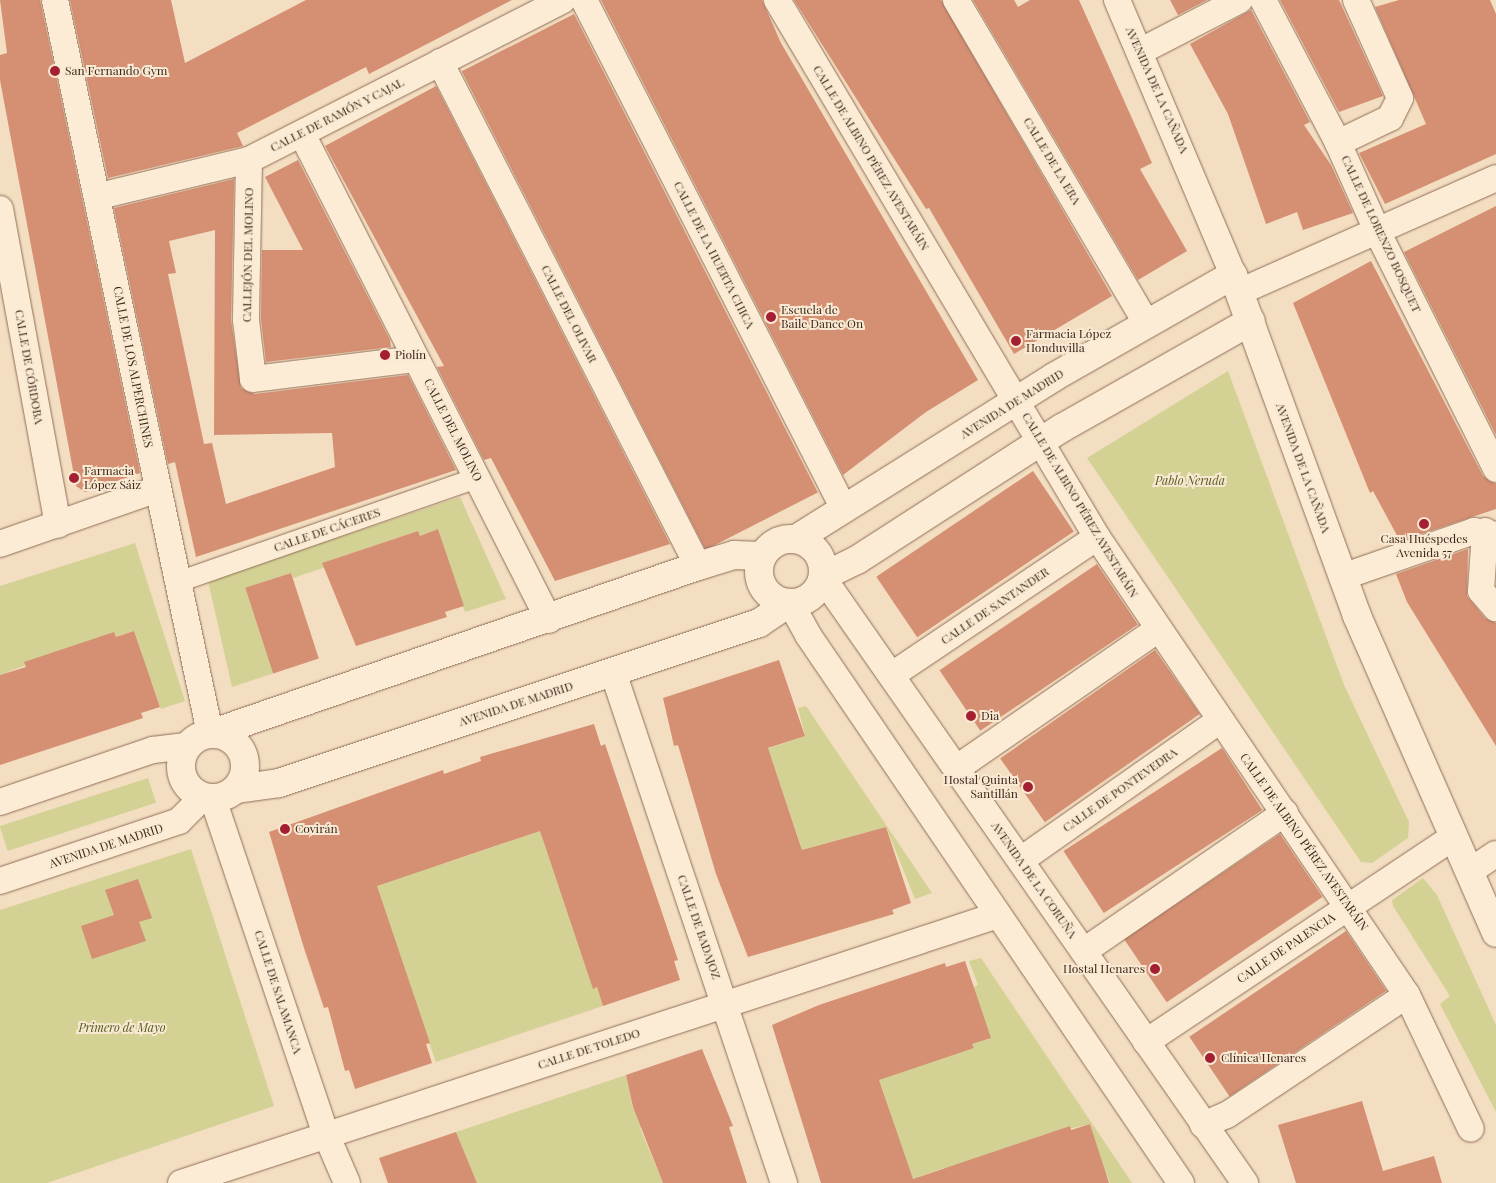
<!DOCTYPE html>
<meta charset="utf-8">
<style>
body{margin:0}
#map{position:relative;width:1496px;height:1183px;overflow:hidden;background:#f3dec1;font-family:"Playfair Display",serif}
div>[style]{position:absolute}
.green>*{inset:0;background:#d3d294;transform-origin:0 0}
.building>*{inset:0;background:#d58f73;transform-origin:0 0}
.roads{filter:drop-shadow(0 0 1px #8f6d56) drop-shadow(0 0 1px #8f6d56)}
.pedestrian>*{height:20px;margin:-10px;padding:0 10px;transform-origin:10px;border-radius:10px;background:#fcecd6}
.minor>*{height:26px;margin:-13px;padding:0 13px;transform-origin:13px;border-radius:13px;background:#fcecd6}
.tertiary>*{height:28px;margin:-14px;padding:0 14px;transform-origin:14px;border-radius:14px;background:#fcecd6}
.tertiary>.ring{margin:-14px;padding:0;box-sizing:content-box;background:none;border:28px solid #fcecd6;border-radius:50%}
.dots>*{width:14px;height:14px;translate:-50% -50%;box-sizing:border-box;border:2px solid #f9e9d2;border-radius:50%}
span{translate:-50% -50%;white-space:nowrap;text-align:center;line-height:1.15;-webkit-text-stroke:4px #f9e9d2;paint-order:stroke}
.poi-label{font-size:12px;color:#3d281c}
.left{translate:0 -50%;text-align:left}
.right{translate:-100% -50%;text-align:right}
.street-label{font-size:12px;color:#3d281c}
.park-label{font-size:12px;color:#555c20;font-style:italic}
</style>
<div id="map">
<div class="green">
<div style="clip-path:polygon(1228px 371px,1344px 685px,1409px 822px,1408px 838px,1372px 863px,1361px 862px,1087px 458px)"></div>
<div style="clip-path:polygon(460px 497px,506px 599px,465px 612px,438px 529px,420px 536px,418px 531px,328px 561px,329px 566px,293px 578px,291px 573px,264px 582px,266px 587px,248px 593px,256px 619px,264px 617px,264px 643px,274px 673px,232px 687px,208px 581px)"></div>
<div style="clip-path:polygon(135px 543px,185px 701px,161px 709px,151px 680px,143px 683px,143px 657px,134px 631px,116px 637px,114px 632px,0 675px,0 586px)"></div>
<div style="clip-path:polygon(806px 706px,932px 893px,915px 899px,886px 827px,807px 849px,800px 855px,801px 846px,771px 757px,764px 750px,805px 736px,798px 708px)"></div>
<div style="left:148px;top:778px;width:26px;height:156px;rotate:72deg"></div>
<div style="clip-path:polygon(543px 826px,542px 837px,593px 988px,597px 987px,603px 1006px,436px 1062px,372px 883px,446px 863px,534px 833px)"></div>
<div style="clip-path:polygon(191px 849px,274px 1106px,47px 1183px,0 1183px,0 910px)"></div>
<div style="clip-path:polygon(1423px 878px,1437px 895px,1496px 1025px,1496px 1112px,1440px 1004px,1450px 996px,1393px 906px,1392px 900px)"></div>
<div style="clip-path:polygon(981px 958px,1132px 1183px,1110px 1183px,1106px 1173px,1098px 1175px,1098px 1150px,1090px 1124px,1043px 1135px,946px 1172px,944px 1168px,918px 1177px,919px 1181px,913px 1183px,881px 1085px,877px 1086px,874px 1077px,974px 1048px,972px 1044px,991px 1038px,966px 991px,978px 985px,969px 961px)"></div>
<div style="clip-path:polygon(626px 1075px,633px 1109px,637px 1108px,644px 1127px,640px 1128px,663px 1183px,477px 1183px,456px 1132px)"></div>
</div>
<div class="building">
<div style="clip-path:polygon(0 0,40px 0,140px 473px,85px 492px,76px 486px,0 80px,0 55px,7px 53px)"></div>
<div style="clip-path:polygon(70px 0,171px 0,185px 63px,306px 0,512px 0,369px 74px,366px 67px,237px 133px,243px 146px,108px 178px)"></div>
<div style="clip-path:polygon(601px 0,762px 0,781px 43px,978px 380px,926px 412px,843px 475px)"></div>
<div style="clip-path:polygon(794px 0,941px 0,1112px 296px,1014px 354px,929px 208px,926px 209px)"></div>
<div style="clip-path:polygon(973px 0,1014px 0,1018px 7px,1030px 0,1079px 0,1152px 163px,1140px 169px,1187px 251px,1138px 280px)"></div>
<div style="clip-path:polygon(1170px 0,1207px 0,1178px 15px)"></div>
<div style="clip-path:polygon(1280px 0,1339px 0,1383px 96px,1339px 112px)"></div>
<div style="clip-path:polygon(1399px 0,1490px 0,1496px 14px,1496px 154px,1385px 204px,1359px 153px,1426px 124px,1375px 7px)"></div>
<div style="clip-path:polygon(1251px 10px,1310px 122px,1304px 125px,1331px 165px,1353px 213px,1303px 230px,1297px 212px,1266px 224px,1228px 114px,1190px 44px)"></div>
<div style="left:574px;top:14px;width:537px;height:126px;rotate:63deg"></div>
<div style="clip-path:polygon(436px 86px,670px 544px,555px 581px,491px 458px,484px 460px,437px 367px,444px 366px,325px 146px)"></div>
<div style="clip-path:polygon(298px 160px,390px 340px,391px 347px,266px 362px,261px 319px,262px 250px,303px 250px,265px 177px)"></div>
<div style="clip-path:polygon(evenodd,234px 179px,231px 320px,241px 388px,255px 394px,408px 375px,456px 470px,196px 557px,175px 462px,168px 464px,114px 208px,234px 179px,215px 230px,214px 435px,332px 433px,335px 467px,226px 504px,212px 443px,204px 444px,168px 274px,176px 273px,169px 241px,215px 230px)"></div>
<div style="clip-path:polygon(1496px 206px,1496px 435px,1404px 252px)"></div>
<div style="clip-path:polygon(1371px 261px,1483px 476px,1496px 484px,1496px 509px,1400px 541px,1373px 491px,1370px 493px,1293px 303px)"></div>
<div style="left:1033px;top:471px;width:73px;height:189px;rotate:56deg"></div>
<div style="clip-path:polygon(438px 529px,464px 606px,445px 612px,447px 617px,356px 646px,322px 563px,418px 531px,420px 536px)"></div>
<div style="clip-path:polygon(1468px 549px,1467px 596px,1485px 618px,1496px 623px,1496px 746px,1407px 602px,1396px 574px)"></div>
<div style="left:1097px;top:564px;width:73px;height:190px;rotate:56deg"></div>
<div style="left:291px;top:573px;width:90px;height:48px;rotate:72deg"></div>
<div style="clip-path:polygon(134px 631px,160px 707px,141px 713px,143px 718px,0 765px,0 675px,26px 667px,24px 662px,114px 632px,116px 637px)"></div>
<div style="left:1155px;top:650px;width:78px;height:189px;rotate:55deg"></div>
<div style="clip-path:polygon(779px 660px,805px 736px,768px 748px,802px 850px,886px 827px,911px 903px,892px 910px,894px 914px,748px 957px,716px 874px,678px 745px,674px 746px,663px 698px)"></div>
<div style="clip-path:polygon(594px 724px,601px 746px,605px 744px,678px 960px,674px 961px,680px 980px,603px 1006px,597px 987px,593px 989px,540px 831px,377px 886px,430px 1043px,426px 1044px,432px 1063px,355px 1089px,349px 1070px,345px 1071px,328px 1007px,324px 1008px,303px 945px,269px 832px,443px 770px,444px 774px,481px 761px,480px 757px)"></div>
<div style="left:1222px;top:748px;width:74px;height:189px;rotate:57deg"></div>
<div style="left:1280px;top:834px;width:76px;height:188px;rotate:56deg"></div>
<div style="clip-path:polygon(138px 879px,152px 918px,139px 922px,146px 941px,92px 959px,81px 926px,114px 915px,105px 890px)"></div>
<div style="left:1346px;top:931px;width:72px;height:189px;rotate:56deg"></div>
<div style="clip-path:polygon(965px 961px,991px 1038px,972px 1044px,974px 1048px,879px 1080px,913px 1179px,1070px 1126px,1071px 1130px,1090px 1124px,1109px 1183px,821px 1183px,772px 1025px,819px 1005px,945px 963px,946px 967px)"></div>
<div style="clip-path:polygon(702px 1049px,733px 1126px,729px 1127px,747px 1183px,663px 1183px,633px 1107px,626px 1075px)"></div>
<div style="clip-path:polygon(1362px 1101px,1383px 1171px,1434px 1156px,1442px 1183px,1296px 1183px,1278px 1125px)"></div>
<div style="clip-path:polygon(456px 1132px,477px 1183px,388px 1183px,379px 1158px)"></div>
</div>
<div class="roads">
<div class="pedestrian">
<div style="left:178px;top:582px;width:317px;rotate:-19.2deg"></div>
</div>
<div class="minor">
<div style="left:55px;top:0;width:749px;rotate:78.06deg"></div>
<div style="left:584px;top:0;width:572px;rotate:62.94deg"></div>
<div style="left:777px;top:0;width:625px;rotate:59.21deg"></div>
<div style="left:1097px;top:537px;width:553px;rotate:55.91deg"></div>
<div style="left:1407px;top:995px;width:148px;rotate:64.5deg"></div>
<div style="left:956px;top:0;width:375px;rotate:59.5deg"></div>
<div style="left:1117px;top:0;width:298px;rotate:67.1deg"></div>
<div style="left:1263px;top:0;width:161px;rotate:62.3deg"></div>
<div style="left:1338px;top:143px;width:98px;rotate:66deg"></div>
<div style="left:1378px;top:233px;width:264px;rotate:63.4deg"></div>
<div style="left:1141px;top:51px;width:111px;rotate:-27.3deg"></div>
<div style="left:440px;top:62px;width:566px;rotate:62.89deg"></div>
<div style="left:302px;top:134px;width:545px;rotate:63.06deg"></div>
<div style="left:1338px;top:143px;width:58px;rotate:-25.7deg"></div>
<div style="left:1390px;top:118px;width:22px;rotate:-63deg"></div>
<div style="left:1400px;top:98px;width:107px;rotate:-114.2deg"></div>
<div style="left:249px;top:160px;width:160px;rotate:91.1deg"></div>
<div style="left:246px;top:320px;width:59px;rotate:83.2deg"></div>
<div style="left:253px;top:379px;width:164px;rotate:-7deg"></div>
<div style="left:99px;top:196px;width:154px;rotate:-13.5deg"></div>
<div style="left:249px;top:160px;width:352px;rotate:-27deg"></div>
<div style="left:0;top:209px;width:321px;rotate:79.6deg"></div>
<div style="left:1239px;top:292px;width:281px;rotate:-23.9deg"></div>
<div style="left:1485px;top:531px;width:60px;rotate:93.8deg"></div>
<div style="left:1481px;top:591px;width:23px;rotate:49deg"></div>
<div style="left:0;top:544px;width:167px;rotate:-19.2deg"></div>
<div style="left:1342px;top:577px;width:140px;rotate:-19.2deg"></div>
<div style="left:1474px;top:531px;width:22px;rotate:10deg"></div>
<div style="left:823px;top:578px;width:738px;rotate:55.1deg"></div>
<div style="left:791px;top:604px;width:35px;rotate:61deg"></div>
<div style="left:808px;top:635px;width:663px;rotate:55.76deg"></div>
<div style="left:613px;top:672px;width:539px;rotate:71.5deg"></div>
<div style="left:892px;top:675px;width:247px;rotate:-33.9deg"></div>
<div style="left:957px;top:768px;width:243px;rotate:-34.6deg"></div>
<div style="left:213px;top:799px;width:354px;rotate:71.4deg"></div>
<div style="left:326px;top:1134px;width:53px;rotate:66.8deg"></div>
<div style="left:0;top:802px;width:162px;rotate:-18.8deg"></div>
<div style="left:153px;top:750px;width:33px;rotate:-7deg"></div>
<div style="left:1021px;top:860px;width:242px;rotate:-35.1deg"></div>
<div style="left:1469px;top:872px;width:32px;rotate:-34deg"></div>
<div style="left:0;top:881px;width:189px;rotate:-18.5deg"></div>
<div style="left:179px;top:821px;width:34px;rotate:-45deg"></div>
<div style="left:1084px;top:951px;width:244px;rotate:-34.5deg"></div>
<div style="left:1146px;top:1042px;width:368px;rotate:-33.7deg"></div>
<div style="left:1203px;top:1125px;width:26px;rotate:-23deg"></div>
<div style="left:1227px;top:1115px;width:216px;rotate:-33.7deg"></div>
<div style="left:181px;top:1183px;width:860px;rotate:-18.16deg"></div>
</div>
<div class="tertiary">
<div class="ring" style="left:759px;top:539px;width:36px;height:36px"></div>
<div style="left:796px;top:539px;width:305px;rotate:-32.1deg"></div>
<div style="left:1054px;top:377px;width:206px;rotate:-29.7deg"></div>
<div style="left:1233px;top:275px;width:363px;rotate:70deg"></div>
<div style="left:1357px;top:616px;width:346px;rotate:66.3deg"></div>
<div style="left:824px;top:576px;width:37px;rotate:-26deg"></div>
<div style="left:857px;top:560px;width:244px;rotate:-32.8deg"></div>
<div style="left:1062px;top:428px;width:217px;rotate:-29.5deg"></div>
<div style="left:213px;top:733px;width:513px;rotate:-19deg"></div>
<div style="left:698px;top:566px;width:38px;rotate:-17deg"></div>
<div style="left:734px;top:555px;width:28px;rotate:2deg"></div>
<div class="ring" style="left:181px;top:734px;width:36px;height:36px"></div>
<div style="left:237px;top:789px;width:42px;rotate:-8.1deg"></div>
<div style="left:279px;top:783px;width:506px;rotate:-18.43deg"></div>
<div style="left:759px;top:623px;width:36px;rotate:-34deg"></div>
</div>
</div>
<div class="dots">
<div style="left:55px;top:71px;background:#a51f32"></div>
<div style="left:771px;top:317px;background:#a51f32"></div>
<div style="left:1016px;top:341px;background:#a51f32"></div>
<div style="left:385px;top:355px;background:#a51f32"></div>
<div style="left:74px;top:478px;background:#a51f32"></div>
<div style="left:1424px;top:524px;background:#a51f32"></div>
<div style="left:971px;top:716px;background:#a51f32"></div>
<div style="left:1028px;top:787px;background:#a51f32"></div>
<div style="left:285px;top:829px;background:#a51f32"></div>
<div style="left:1155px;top:969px;background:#a51f32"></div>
<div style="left:1210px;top:1058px;background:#a51f32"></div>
</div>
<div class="poi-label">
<span class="left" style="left:65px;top:71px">San Fernando Gym</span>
<span class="left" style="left:781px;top:317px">Escuela de<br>Baile Dance On</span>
<span class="left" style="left:1026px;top:341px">Farmacia López<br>Honduvilla</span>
<span class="left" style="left:395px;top:355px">Piolín</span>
<span class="left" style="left:84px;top:478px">Farmacia<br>López Sáiz</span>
<span style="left:1424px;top:546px">Casa Huéspedes<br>Avenida 57</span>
<span class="left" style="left:981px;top:716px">Dia</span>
<span class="right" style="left:1018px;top:787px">Hostal Quinta<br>Santillán</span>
<span class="left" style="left:295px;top:829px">Covirán</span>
<span class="right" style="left:1145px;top:969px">Hostal Henares</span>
<span class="left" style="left:1221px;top:1058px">Clínica Henares</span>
</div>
<div class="street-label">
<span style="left:1157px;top:90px;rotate:66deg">AVENIDA DE LA CAÑADA</span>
<span style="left:337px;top:115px;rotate:-27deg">CALLE DE RAMÓN Y CAJAL</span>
<span style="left:871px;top:158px;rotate:59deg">CALLE DE ALBINO PÉREZ AYESTARÁIN</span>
<span style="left:1052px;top:161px;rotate:59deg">CALLE DE LA ERA</span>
<span style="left:1381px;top:234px;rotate:65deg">CALLE DE LORENZO BOSQUET</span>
<span style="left:248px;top:255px;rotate:-89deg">CALLEJÓN DEL MOLINO</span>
<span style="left:714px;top:255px;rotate:63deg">CALLE DE LA HUERTA CHICA</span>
<span style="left:569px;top:314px;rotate:63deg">CALLE DEL OLIVAR</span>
<span style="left:29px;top:367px;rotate:80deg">CALLE DE CÓRDOBA</span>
<span style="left:133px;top:367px;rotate:79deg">CALLE DE LOS ALPERCHINES</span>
<span style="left:1012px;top:404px;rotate:-32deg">AVENIDA DE MADRID</span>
<span style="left:453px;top:430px;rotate:63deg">CALLE DEL MOLINO</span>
<span style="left:1303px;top:468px;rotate:70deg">AVENIDA DE LA CAÑADA</span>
<span style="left:1080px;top:505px;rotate:59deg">CALLE DE ALBINO PÉREZ AYESTARÁIN</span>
<span style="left:327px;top:530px;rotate:-19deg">CALLE DE CÁCERES</span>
<span style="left:995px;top:606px;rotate:-34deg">CALLE DE SANTANDER</span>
<span style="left:516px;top:704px;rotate:-18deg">AVENIDA DE MADRID</span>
<span style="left:1120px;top:790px;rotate:-35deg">CALLE DE PONTEVEDRA</span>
<span style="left:1304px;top:842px;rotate:55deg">CALLE DE ALBINO PÉREZ AYESTARÁIN</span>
<span style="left:106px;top:846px;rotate:-18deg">AVENIDA DE MADRID</span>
<span style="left:1034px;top:880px;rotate:55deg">AVENIDA DE LA CORUÑA</span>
<span style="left:699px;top:927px;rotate:71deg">CALLE DE BADAJOZ</span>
<span style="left:1286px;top:948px;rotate:-34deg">CALLE DE PALENCIA</span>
<span style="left:278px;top:992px;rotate:72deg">CALLE DE SALAMANCA</span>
<span style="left:589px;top:1049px;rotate:-18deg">CALLE DE TOLEDO</span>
</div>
<div class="park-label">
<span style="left:1190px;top:481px">Pablo Neruda</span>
<span style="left:122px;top:1028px">Primero de Mayo</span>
</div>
</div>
